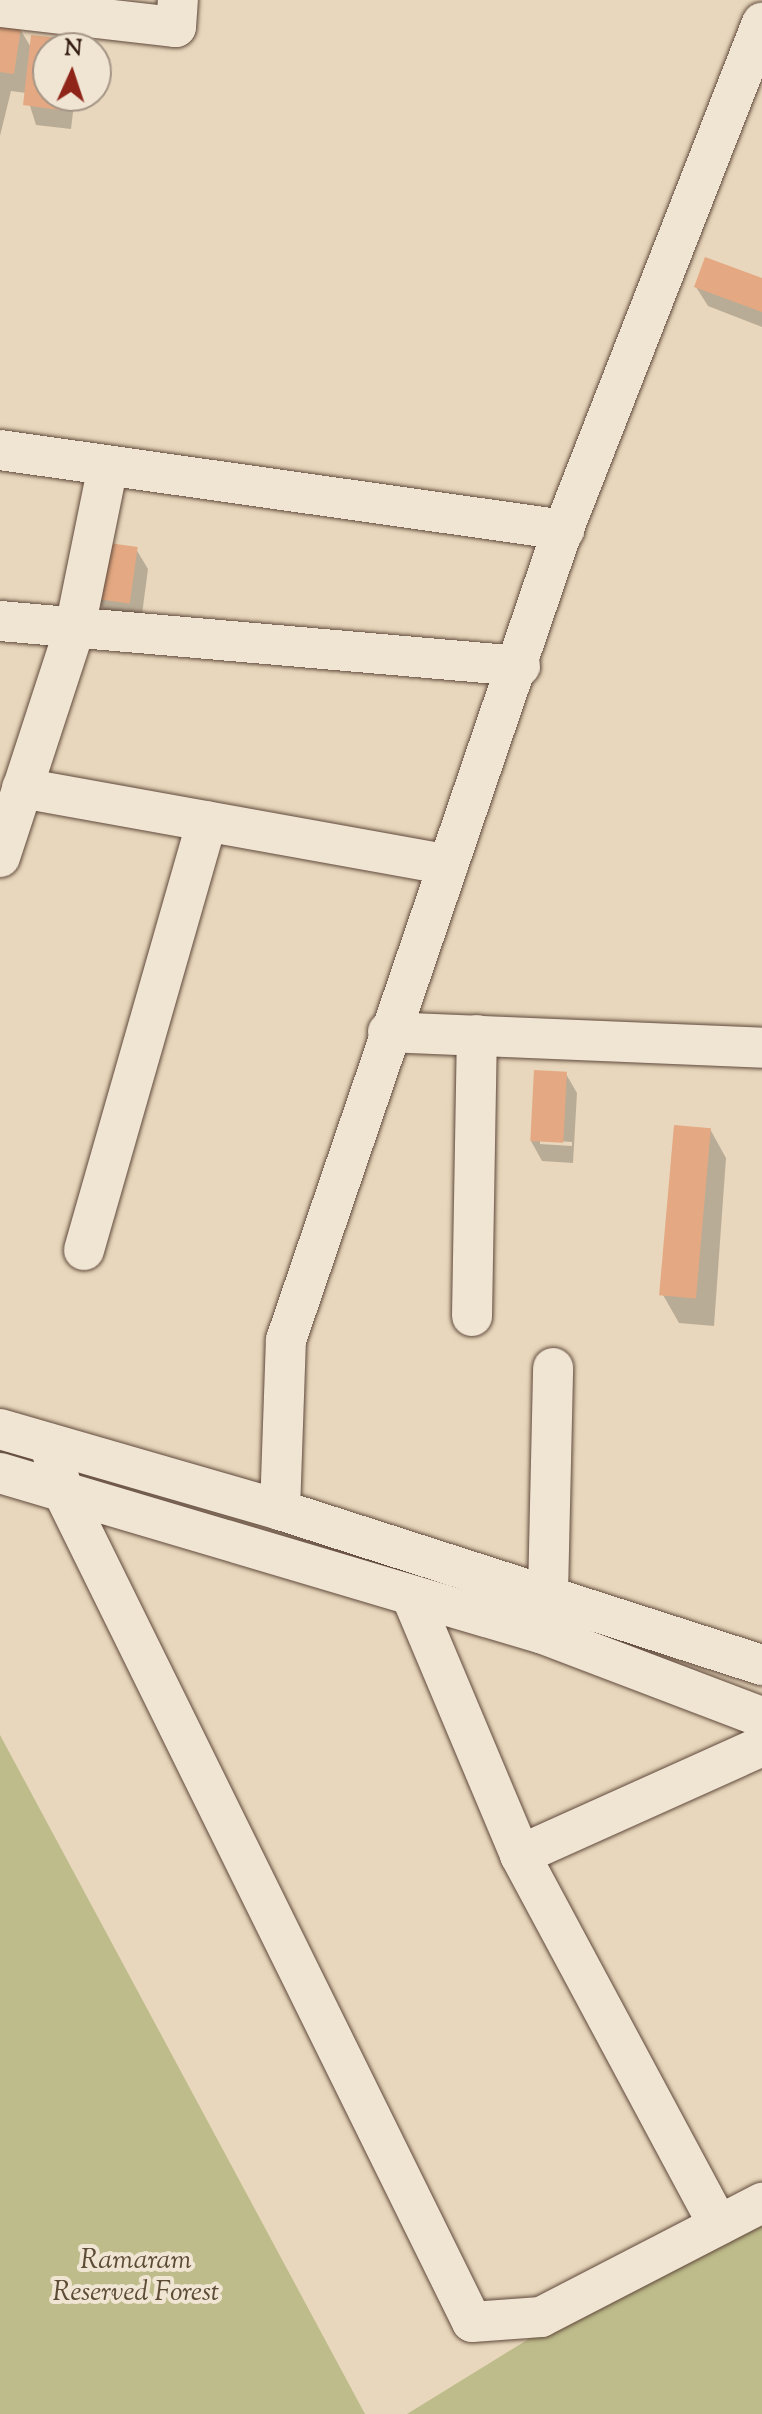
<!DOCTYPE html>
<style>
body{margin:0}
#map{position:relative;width:762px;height:2414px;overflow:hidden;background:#e8d7bc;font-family:"Sorts Mill Goudy",serif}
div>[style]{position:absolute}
.green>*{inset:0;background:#bebc8b}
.shadow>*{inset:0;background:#0003}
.building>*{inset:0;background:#e4a982;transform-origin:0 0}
.roads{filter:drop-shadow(0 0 2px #60493b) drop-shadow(0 0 2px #60493b)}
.minor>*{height:40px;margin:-20px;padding:0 20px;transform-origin:20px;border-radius:20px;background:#f0e5d3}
span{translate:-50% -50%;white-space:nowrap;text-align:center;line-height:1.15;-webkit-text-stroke:8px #f0e5d3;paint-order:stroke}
.park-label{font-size:28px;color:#5c4b35;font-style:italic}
.north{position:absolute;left:32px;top:32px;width:80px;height:80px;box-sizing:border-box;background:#f0e5d3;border:2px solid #a49485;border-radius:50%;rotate:3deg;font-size:22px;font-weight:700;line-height:32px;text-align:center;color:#321a10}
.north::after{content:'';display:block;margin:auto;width:28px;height:36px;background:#8f2418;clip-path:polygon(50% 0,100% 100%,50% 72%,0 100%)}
</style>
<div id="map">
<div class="green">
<div style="clip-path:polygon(0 1735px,365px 2414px,0 2414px)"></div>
<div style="clip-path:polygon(762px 2195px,762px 2414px,407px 2414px)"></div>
</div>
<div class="shadow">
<div style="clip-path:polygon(0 26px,20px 29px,32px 49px,68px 41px,72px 48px,48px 48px,48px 96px,75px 96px,71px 129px,36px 125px,26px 93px,11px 91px,0 136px)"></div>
<div style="clip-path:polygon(762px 280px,762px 327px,708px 306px,696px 287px)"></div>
<div style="clip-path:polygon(136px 549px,148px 569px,141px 622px,109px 618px,97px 599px)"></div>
<div style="clip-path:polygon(evenodd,566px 1074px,577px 1093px,573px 1163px,542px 1161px,531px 1141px,566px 1074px,540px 1140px,572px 1142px,572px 1146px,540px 1144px,540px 1140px)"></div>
<div style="clip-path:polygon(710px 1129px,726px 1158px,714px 1326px,679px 1323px,663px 1295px)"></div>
</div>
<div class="building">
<div style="clip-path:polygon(0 24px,21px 27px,14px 74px,0 72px)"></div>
<div style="clip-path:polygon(31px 35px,69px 39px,68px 48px,48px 48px,48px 96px,62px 96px,60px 110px,23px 105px)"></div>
<div style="clip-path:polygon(705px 257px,762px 278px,762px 312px,694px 287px)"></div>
<div style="left:102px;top:542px;width:36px;height:57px;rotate:8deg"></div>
<div style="left:534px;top:1070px;width:33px;height:71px;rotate:3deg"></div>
<div style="left:674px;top:1125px;width:37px;height:171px;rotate:5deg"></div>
</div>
<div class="roads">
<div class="minor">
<div style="left:0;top:7px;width:177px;rotate:6.5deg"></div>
<div style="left:176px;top:27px;width:27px;rotate:-86deg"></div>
<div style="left:0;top:450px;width:570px;rotate:8.07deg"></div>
<div style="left:0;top:621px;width:522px;rotate:4.95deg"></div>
<div style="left:22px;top:788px;width:433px;rotate:10.2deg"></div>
<div style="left:0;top:857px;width:241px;rotate:-71.9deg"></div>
<div style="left:75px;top:628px;width:165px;rotate:-78.5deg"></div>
<div style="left:388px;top:1032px;width:374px;rotate:2.4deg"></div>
<div style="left:84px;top:1250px;width:446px;rotate:-74deg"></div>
<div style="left:472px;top:1316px;width:281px;rotate:-89deg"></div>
<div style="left:0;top:1429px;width:291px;rotate:16.1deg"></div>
<div style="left:280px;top:1510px;width:506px;rotate:17.83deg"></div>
<div style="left:50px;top:1445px;width:49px;rotate:74.5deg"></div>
<div style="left:63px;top:1492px;width:925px;rotate:63.77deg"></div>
<div style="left:472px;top:2322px;width:69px;rotate:-4.1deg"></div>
<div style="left:541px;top:2317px;width:249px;rotate:-27.3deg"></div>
<div style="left:0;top:1473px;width:566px;rotate:16.52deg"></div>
<div style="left:543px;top:1634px;width:234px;rotate:20.8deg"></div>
<div style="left:280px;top:1510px;width:170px;rotate:-88deg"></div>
<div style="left:286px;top:1340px;width:839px;rotate:-71.15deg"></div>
<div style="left:557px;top:546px;width:562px;rotate:-68.6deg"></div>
<div style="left:548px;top:1594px;width:226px;rotate:-88.7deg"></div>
<div style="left:413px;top:1600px;width:277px;rotate:67.2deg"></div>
<div style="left:520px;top:1855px;width:420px;rotate:61.8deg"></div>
<div style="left:520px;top:1855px;width:265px;rotate:-24.2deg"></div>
</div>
</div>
<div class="park-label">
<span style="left:136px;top:2277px">Ramaram<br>Reserved Forest</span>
</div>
<div class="north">N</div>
</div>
